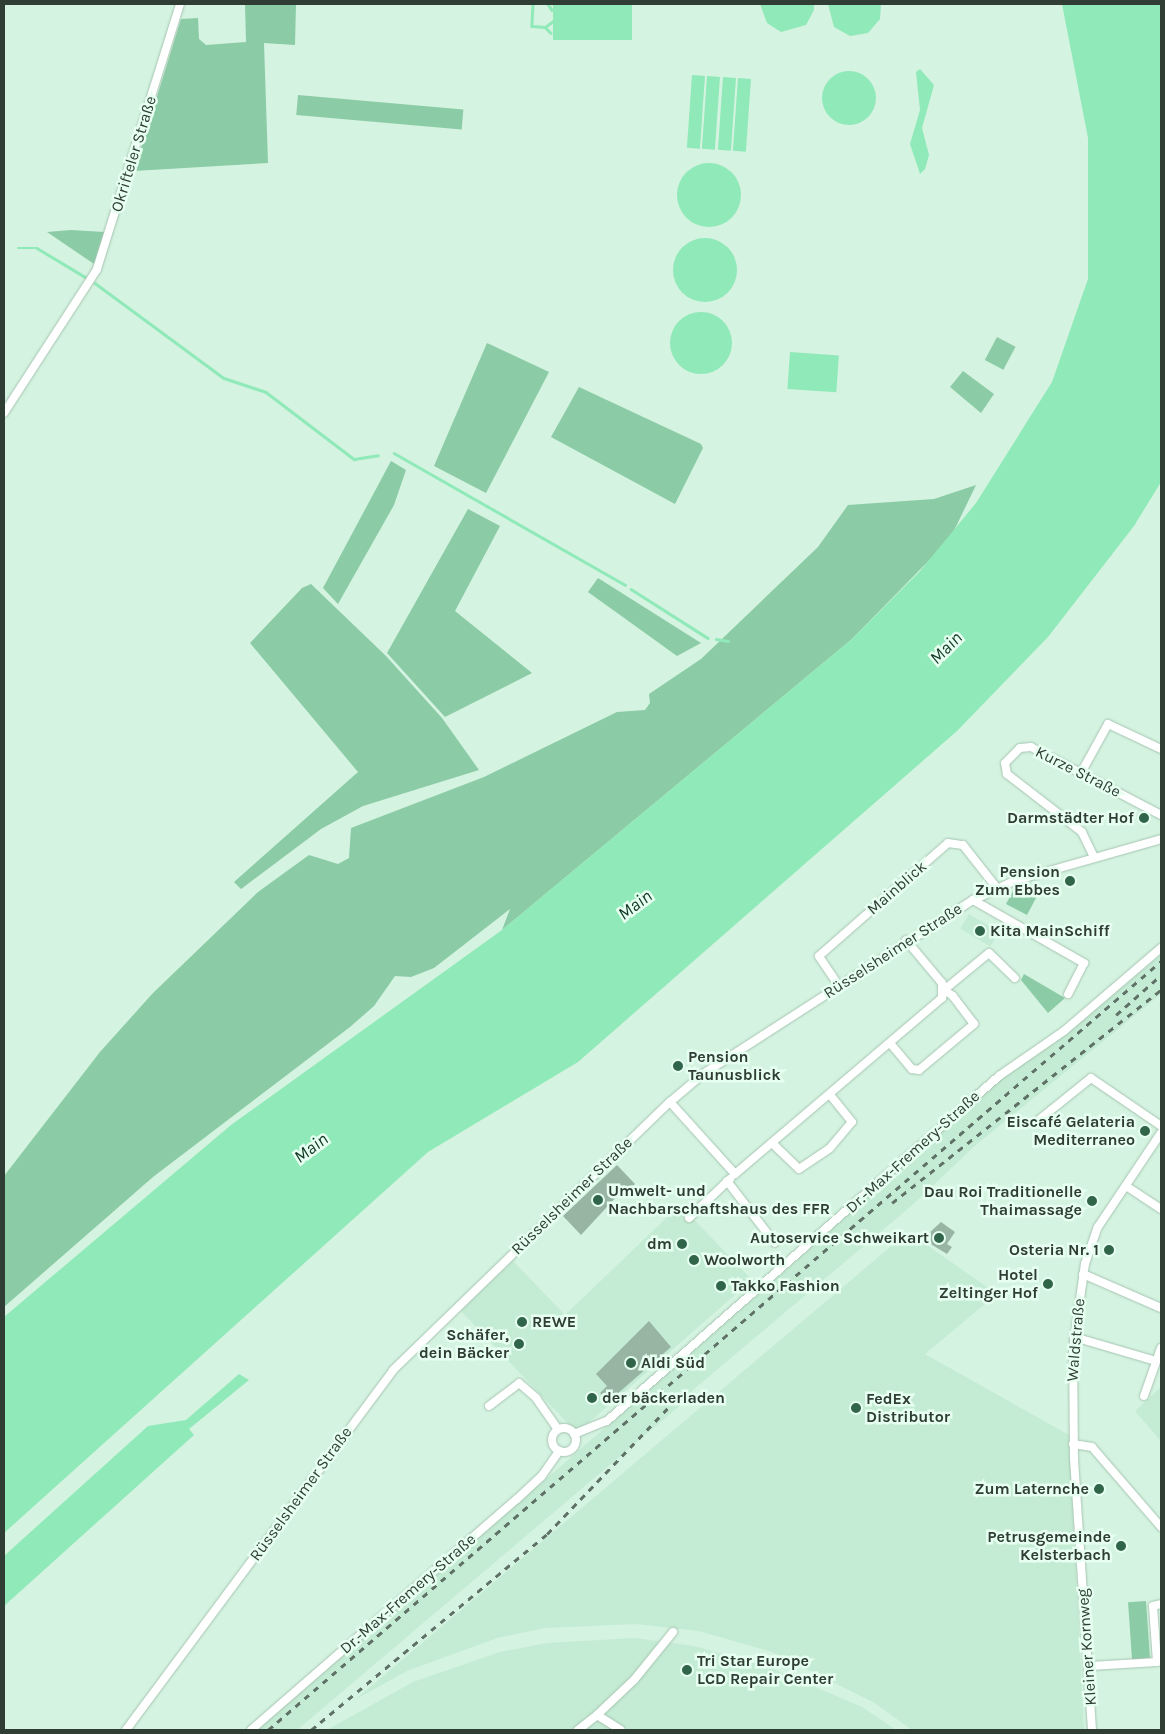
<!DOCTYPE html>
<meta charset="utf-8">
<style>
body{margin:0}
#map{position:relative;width:1165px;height:1734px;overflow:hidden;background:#d4f3e0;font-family:Karla,sans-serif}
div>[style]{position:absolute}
.built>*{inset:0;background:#c4ebd3;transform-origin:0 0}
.green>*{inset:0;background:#8bcba6;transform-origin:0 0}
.water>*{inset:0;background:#90e9b8;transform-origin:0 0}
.round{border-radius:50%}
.stream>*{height:2.5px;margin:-1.25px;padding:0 1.25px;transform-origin:1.25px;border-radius:1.25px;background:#90e9b8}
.building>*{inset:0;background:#98b5a3}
.roads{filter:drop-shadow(0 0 1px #a6c4b2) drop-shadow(0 0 1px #a6c4b2)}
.minor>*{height:8px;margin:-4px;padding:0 4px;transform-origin:4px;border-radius:4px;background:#fff}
.minor>.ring{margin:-4px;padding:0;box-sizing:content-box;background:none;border:8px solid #fff;border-radius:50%}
.rail>*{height:2.5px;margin-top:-1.25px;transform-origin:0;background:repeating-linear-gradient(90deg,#5f7166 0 6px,transparent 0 12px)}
.dots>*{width:14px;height:14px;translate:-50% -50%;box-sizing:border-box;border:2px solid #e6fff0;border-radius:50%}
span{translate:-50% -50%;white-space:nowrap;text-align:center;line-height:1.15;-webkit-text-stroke:5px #e6fff0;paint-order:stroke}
.street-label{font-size:16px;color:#303d35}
.poi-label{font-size:16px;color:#303d35;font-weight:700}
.right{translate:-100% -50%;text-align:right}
.left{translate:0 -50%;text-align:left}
.water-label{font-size:18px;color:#123825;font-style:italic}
.frame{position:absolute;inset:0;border:5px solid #303d35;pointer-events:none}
</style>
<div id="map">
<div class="built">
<div style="left:969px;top:914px;width:35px;height:17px;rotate:31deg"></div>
<div style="clip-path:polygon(1161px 955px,1161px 994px,977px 1144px,910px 1207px,693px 1390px,684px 1402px,297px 1730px,257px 1730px,791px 1266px,1004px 1075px,1075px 1027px)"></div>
<div style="clip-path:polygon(680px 1205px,752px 1280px,577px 1433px,461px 1311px,513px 1261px,565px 1315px)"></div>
<div style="clip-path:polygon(908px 1232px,997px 1294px,925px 1354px,1069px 1435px,1084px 1730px,912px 1730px,873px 1702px,772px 1652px,699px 1631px,635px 1624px,545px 1628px,497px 1638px,407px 1671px,356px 1699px)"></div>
<div style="clip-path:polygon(1161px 1387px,1161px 1441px,1135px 1411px)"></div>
<div style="clip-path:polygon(635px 1638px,694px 1646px,766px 1666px,862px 1707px,896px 1730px,327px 1730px,413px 1682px,500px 1652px,547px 1643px)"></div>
</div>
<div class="green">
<div style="clip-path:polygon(245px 4px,296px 4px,295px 45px,264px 43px,268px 163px,134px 171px,181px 19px,198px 18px,199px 39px,206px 45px,246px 42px)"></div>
<div style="left:298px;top:95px;width:166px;height:20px;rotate:5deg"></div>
<div style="clip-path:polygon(71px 230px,104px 232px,94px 264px,47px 232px)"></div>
<div style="left:997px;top:337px;width:21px;height:26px;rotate:28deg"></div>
<div style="clip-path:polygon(487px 343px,549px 372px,486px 493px,434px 466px)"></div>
<div style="clip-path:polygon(963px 371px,994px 394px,981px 413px,950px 387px)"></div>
<div style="clip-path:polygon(579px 387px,701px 444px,703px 448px,675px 504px,551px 437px)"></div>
<div style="clip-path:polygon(391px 461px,406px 470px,394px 505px,338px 604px,323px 588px)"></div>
<div style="clip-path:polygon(976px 485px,950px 539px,852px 639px,502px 930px,510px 909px,434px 968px,411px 977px,395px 976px,374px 1006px,350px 1027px,153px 1177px,4px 1307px,4px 1176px,100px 1052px,153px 993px,258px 892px,309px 855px,338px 864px,349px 858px,351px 828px,484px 777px,617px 712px,645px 710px,650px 703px,649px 694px,701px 659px,818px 547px,848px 505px,934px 499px)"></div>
<div style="clip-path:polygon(468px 509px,500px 526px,455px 611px,532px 673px,445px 717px,387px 653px)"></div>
<div style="clip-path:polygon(598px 578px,701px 643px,677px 656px,588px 592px)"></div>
<div style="clip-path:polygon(311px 584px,386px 656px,442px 718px,479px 770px,363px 806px,321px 829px,241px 889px,234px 882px,358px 772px,250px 643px,302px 588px)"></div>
<div style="clip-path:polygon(1022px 888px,1037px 896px,1027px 915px,1006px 904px,1013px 891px)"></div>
<div style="clip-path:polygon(1024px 974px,1065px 998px,1048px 1013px,1021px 980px)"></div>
<div style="left:1146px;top:1601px;width:58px;height:18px;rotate:86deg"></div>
</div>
<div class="water">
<div style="left:553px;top:4px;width:79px;height:36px"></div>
<div style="clip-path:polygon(760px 4px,814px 4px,814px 10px,806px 25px,781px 32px,767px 23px)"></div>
<div style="clip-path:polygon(828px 4px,881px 4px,880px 19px,868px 33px,850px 36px,834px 27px)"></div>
<div style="clip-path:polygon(1062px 4px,1161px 4px,1161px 482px,1134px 526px,1048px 637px,957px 731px,578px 1062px,428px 1152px,4px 1533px,4px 1317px,231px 1125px,502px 930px,852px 639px,920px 571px,976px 503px,1052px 382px,1088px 279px,1088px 138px)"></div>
<div style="clip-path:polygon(920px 69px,934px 85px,922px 128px,929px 155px,925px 169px,920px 174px,910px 144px,920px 110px,916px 72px)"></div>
<div class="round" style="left:822px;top:71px;width:54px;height:54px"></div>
<div style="left:692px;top:75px;width:13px;height:73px;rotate:4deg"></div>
<div style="left:707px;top:76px;width:13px;height:73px;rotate:4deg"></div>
<div style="left:723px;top:77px;width:13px;height:73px;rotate:4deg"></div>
<div style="left:738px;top:78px;width:13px;height:73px;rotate:4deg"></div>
<div class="round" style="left:677px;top:163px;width:64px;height:64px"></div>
<div class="round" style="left:673px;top:238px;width:64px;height:64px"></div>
<div class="round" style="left:670px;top:312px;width:62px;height:62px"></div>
<div style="left:790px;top:352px;width:49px;height:37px;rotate:4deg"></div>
<div style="clip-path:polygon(239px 1374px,249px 1380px,189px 1429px,194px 1435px,4px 1606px,4px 1556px,148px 1426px,186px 1420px)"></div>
</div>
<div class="stream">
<div style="left:533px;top:4px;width:22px;rotate:93deg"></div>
<div style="left:532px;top:26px;width:13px;rotate:4deg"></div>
<div style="left:545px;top:27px;width:9px;rotate:-36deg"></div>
<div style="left:548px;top:4px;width:7px;rotate:56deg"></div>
<div style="left:545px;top:27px;width:8px;rotate:45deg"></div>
<div style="left:18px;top:248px;width:19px"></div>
<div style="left:37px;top:248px;width:58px;rotate:31deg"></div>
<div style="left:95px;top:283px;width:160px;rotate:36.4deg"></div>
<div style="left:224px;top:378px;width:44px;rotate:18.4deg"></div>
<div style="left:266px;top:392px;width:111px;rotate:37.3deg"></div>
<div style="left:354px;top:459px;width:24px;rotate:-9deg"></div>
<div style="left:394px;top:453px;width:266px;rotate:29.7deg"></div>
<div style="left:631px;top:589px;width:91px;rotate:32.5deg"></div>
<div style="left:716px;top:639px;width:12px;rotate:9deg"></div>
</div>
<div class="building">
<div style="clip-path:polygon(617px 1165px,635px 1184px,621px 1198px,618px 1195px,581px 1235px,563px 1216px)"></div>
<div style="clip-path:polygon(941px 1222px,955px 1232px,947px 1244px,952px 1247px,947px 1254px,929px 1243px,931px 1240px,926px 1236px)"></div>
<div style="clip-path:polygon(649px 1321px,671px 1347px,608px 1402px,600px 1393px,607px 1386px,596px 1374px)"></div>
</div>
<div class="roads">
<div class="minor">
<div style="left:4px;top:413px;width:171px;rotate:-57.1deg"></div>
<div style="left:97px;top:269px;width:278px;rotate:-72.6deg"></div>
<div style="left:1081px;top:773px;width:56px;rotate:-61.1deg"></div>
<div style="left:1108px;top:724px;width:59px;rotate:25.3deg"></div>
<div style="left:1094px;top:857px;width:28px;rotate:-116deg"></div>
<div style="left:1082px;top:832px;width:95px;rotate:-142.3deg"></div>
<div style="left:1007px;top:774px;width:11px;rotate:-100deg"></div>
<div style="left:1005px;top:763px;width:21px;rotate:-45deg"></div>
<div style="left:1020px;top:748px;width:11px;rotate:-5deg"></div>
<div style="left:1031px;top:747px;width:147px;rotate:27.6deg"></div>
<div style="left:973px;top:900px;width:128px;rotate:29.6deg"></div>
<div style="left:1084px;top:963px;width:35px;rotate:117deg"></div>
<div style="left:839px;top:986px;width:36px;rotate:-124deg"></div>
<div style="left:819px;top:956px;width:171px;rotate:-41.2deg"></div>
<div style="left:948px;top:843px;width:15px;rotate:8deg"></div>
<div style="left:963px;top:845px;width:55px;rotate:51.7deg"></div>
<div style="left:890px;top:1043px;width:34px;rotate:50deg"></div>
<div style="left:912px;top:1069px;width:7px;rotate:8deg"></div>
<div style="left:919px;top:1070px;width:72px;rotate:-39.9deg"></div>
<div style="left:974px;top:1024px;width:35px;rotate:-127deg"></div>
<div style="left:953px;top:996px;width:11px;rotate:-146deg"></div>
<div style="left:944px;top:990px;width:58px;rotate:-39.4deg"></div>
<div style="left:989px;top:953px;width:36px;rotate:44deg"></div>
<div style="left:670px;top:1102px;width:97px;rotate:47.9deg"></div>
<div style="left:735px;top:1174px;width:272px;rotate:-40.4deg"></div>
<div style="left:942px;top:998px;width:15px;rotate:-90deg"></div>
<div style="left:942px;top:983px;width:56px;rotate:-129.9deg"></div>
<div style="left:1035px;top:1123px;width:72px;rotate:-38.8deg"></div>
<div style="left:1091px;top:1078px;width:85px;rotate:34.4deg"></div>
<div style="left:772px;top:1143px;width:37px;rotate:44deg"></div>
<div style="left:799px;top:1169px;width:37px;rotate:-34deg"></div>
<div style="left:830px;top:1148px;width:34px;rotate:-50deg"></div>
<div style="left:852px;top:1122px;width:35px;rotate:-129deg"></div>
<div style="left:727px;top:1181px;width:78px;rotate:52.3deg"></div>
<div style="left:1126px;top:1186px;width:42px;rotate:33.3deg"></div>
<div style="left:689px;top:1218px;width:57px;rotate:-43.6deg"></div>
<div style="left:1083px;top:1274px;width:85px;rotate:23.6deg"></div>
<div style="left:1074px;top:1337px;width:85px;rotate:16.3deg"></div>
<div style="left:1144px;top:1396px;width:51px;rotate:-70.5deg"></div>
<div style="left:489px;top:1406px;width:38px;rotate:-37deg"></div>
<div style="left:519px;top:1383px;width:23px;rotate:41deg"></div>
<div style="left:536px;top:1398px;width:38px;rotate:55deg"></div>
<div class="ring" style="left:552px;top:1428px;width:16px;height:16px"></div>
<div style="left:574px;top:1434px;width:35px;rotate:-22deg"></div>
<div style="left:607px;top:1421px;width:522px;rotate:-41.35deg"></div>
<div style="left:999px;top:1076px;width:79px;rotate:-34.7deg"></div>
<div style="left:1064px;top:1031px;width:128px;rotate:-40.6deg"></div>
<div style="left:1073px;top:1444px;width:19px;rotate:9deg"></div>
<div style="left:1092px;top:1447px;width:106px;rotate:49.2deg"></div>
<div style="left:1090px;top:1666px;width:67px;rotate:-3.4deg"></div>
<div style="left:1157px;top:1662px;width:56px;rotate:-94.1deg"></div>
<div style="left:1153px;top:1606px;width:8px;rotate:-14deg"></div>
<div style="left:597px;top:1715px;width:51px;rotate:-43.4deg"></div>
<div style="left:634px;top:1680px;width:62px;rotate:-50.9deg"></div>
<div style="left:126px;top:1730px;width:448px;rotate:-53.4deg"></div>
<div style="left:393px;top:1370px;width:385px;rotate:-44.1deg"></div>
<div style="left:670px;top:1102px;width:43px;rotate:-40.3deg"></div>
<div style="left:703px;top:1074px;width:321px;rotate:-32.8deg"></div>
<div style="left:973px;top:900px;width:45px;rotate:-24.9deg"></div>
<div style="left:1014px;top:881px;width:153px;rotate:-15.9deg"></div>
<div style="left:251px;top:1730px;width:352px;rotate:-41deg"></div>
<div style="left:517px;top:1499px;width:33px;rotate:-43deg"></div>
<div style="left:541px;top:1477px;width:32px;rotate:-55deg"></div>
<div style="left:578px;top:1730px;width:24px;rotate:-38deg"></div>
<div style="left:597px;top:1715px;width:28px;rotate:32deg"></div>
<div style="left:1092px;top:1730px;width:273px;rotate:-93.8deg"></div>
<div style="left:1074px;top:1458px;width:109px;rotate:-90.5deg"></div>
<div style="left:1073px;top:1349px;width:86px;rotate:-82deg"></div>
<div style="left:1085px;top:1264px;width:39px;rotate:-71deg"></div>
<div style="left:1098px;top:1227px;width:113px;rotate:-56.2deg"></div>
</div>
</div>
<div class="rail">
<div style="left:1116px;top:1015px;width:60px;rotate:-41.6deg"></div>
<div style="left:892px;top:1203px;width:343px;rotate:-38.4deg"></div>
<div style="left:268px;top:1730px;width:1178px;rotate:-40.73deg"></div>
<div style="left:311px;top:1730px;width:307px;rotate:-39.7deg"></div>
<div style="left:547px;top:1534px;width:176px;rotate:-46.2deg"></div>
</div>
<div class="dots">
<div style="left:1144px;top:818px;background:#31654a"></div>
<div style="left:1070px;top:881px;background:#31654a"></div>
<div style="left:980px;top:931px;background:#31654a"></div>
<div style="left:678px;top:1066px;background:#31654a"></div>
<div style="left:1145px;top:1131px;background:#31654a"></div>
<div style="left:598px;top:1200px;background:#31654a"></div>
<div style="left:1092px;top:1201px;background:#31654a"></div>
<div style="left:939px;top:1238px;background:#31654a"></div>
<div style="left:682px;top:1244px;background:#31654a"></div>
<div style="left:1109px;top:1250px;background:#31654a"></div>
<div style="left:694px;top:1260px;background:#31654a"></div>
<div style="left:1048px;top:1284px;background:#31654a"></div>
<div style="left:721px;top:1286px;background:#31654a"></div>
<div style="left:522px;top:1322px;background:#31654a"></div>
<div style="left:519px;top:1344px;background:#31654a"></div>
<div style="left:631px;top:1363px;background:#31654a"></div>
<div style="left:592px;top:1398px;background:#31654a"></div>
<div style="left:856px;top:1408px;background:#31654a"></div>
<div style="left:1099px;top:1489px;background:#31654a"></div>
<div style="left:1121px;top:1546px;background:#31654a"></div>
<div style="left:687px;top:1670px;background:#31654a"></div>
</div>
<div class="street-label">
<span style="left:134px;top:154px;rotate:-73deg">Okrifteler Straße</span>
<span style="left:1078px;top:772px;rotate:27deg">Kurze Straße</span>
<span style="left:897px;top:888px;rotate:-41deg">Mainblick</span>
<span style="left:893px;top:951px;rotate:-33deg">Rüsselsheimer Straße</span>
<span style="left:913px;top:1152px;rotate:-42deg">Dr.-Max-Fremery-Straße</span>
<span style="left:572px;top:1196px;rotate:-44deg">Rüsselsheimer Straße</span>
<span style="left:1076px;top:1340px;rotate:-85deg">Waldstraße</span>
<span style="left:301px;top:1494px;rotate:-54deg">Rüsselsheimer Straße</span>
<span style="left:408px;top:1594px;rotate:-41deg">Dr.-Max-Fremery-Straße</span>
<span style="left:1087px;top:1647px;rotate:-94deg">Kleiner Kornweg</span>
</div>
<div class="poi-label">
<span class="right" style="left:1134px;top:818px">Darmstädter Hof</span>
<span class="right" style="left:1060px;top:881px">Pension<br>Zum Ebbes</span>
<span class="left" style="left:990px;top:931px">Kita MainSchiff</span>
<span class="left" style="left:688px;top:1066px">Pension<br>Taunusblick</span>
<span class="right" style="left:1135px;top:1131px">Eiscafé Gelateria<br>Mediterraneo</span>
<span class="left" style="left:608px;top:1200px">Umwelt- und<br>Nachbarschaftshaus des FFR</span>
<span class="right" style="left:1082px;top:1201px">Dau Roi Traditionelle<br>Thaimassage</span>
<span class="right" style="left:929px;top:1238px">Autoservice Schweikart</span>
<span class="right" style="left:672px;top:1244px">dm</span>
<span class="right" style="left:1099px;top:1250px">Osteria Nr. 1</span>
<span class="left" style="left:704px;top:1260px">Woolworth</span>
<span class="right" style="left:1038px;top:1284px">Hotel<br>Zeltinger Hof</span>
<span class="left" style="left:731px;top:1286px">Takko Fashion</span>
<span class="left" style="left:532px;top:1322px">REWE</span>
<span class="right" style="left:509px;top:1344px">Schäfer,<br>dein Bäcker</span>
<span class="left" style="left:641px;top:1363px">Aldi Süd</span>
<span class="left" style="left:602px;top:1398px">der bäckerladen</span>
<span class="left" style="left:866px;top:1408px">FedEx<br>Distributor</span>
<span class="right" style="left:1089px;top:1489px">Zum Laternche</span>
<span class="right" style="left:1111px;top:1546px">Petrusgemeinde<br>Kelsterbach</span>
<span class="left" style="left:697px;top:1670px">Tri Star Europe<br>LCD Repair Center</span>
</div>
<div class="water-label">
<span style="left:946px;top:648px;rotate:-45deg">Main</span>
<span style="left:635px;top:905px;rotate:-37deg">Main</span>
<span style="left:311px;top:1148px;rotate:-37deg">Main</span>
</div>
<div class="frame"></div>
</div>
